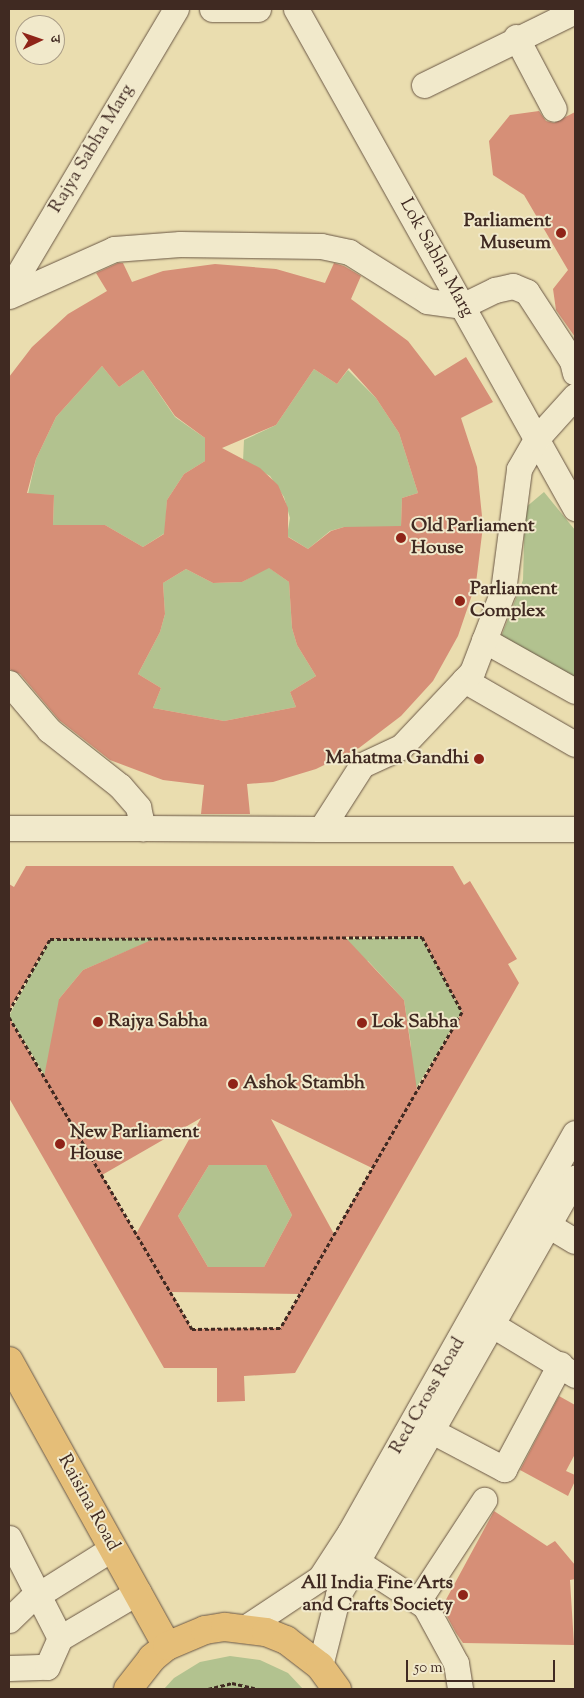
<!DOCTYPE html>
<meta charset="utf-8">
<style>
body{margin:0}
#map{position:relative;width:584px;height:1698px;overflow:hidden;background:#eaddaf;font-family:"Sorts Mill Goudy","Noto Serif Devanagari",serif}
div>[style]{position:absolute}
.green>*{inset:0;background:#b2c28f}
.building>*{inset:0;background:#d68f77}
.path>*{height:3px;margin-top:-1.5px;transform-origin:0;background:repeating-linear-gradient(90deg,#402a22 0 4px,transparent 0 6.5px)}
.roads{filter:drop-shadow(0 0 1px #6a5745) drop-shadow(0 0 1px #6a5745)}
.minor>*{height:25px;margin:-12.5px;padding:0 12.5px;transform-origin:12.5px;border-radius:12.5px;background:#f1e9cb}
.major>*{height:28px;margin:-14px;padding:0 14px;transform-origin:14px;border-radius:14px;background:#e5be78}
.dots>*{width:14px;height:14px;translate:-50% -50%;box-sizing:border-box;border:2px solid #f1e9cb;border-radius:50%}
span{translate:-50% -50%;white-space:nowrap;text-align:center;line-height:1.15;-webkit-text-stroke:4px #f1e9cb;paint-order:stroke}
.street-label{font-size:19px;color:#402a22}
.poi-label{font-size:19px;color:#402a22;font-weight:700}
.right{translate:-100% -50%;text-align:right}
.left{translate:0 -50%;text-align:left}
.frame{position:absolute;inset:0;border:10px solid #402a22;pointer-events:none}
.north{position:absolute;left:15px;top:15px;width:50px;height:50px;box-sizing:border-box;background:#f1e9cb;border:1px solid #aa9d87;border-radius:50%;rotate:87deg;font-size:14px;font-weight:700;line-height:20px;text-align:center;color:#402a22}
.north::after{content:'';display:block;margin:auto;width:18px;height:22px;background:#8f2418;clip-path:polygon(50% 0,100% 100%,50% 72%,0 100%)}
.scale{position:absolute;left:406px;top:1660px;width:149px;height:22px;box-sizing:border-box;border:2px solid #402a22;border-top:0;padding-left:6px;font-size:15px;line-height:18px;white-space:nowrap;color:#402a22;-webkit-text-stroke:4px #f1e9cb;paint-order:stroke}
</style>
<div id="map">
<div class="green">
<div style="clip-path:polygon(102px 366px,119px 387px,143px 370px,175px 417px,205px 438px,205px 461px,184px 474px,167px 500px,165px 533px,143px 547px,105px 525px,53px 525px,54px 495px,28px 494px,36px 459px,56px 417px)"></div>
<div style="clip-path:polygon(314px 369px,337px 384px,348px 370px,376px 398px,399px 433px,418px 493px,402px 498px,401px 527px,344px 527px,330px 531px,308px 549px,287px 536px,290px 518px,284px 497px,270px 476px,243px 461px,244px 440px,276px 425px)"></div>
<div style="clip-path:polygon(544px 492px,575px 530px,575px 681px,501px 637px,523px 580px,525px 508px)"></div>
<div style="clip-path:polygon(268px 567px,289px 582px,292px 628px,297px 645px,316px 676px,290px 692px,296px 707px,224px 721px,153px 708px,161px 688px,138px 674px,160px 632px,165px 614px,163px 583px,186px 569px,213px 583px,242px 582px)"></div>
<div style="clip-path:polygon(194px 937px,127px 951px,83px 970px,59px 999px,79px 1133px,9px 1016px,50px 939px)"></div>
<div style="clip-path:polygon(422px 937px,462px 1012px,383px 1143px,411px 1046px,404px 1000px,368px 961px,268px 941px)"></div>
<div style="clip-path:polygon(209px 1165px,266px 1165px,292px 1215px,264px 1267px,208px 1267px,178px 1216px)"></div>
<div style="clip-path:polygon(230px 1656px,260px 1660px,288px 1673px,303px 1689px,164px 1689px,174px 1678px,200px 1662px)"></div>
</div>
<div class="building">
<div style="clip-path:polygon(539px 111px,546px 121px,554px 123px,575px 112px,575px 337px,556px 310px,553px 289px,568px 270px,524px 195px,493px 175px,489px 141px,510px 115px)"></div>
<div style="clip-path:polygon(evenodd,118px 263px,123px 263px,132px 282px,163px 271px,215px 264px,276px 269px,325px 283px,334px 263px,344px 266px,361px 276px,351px 299px,408px 341px,435px 376px,466px 357px,493px 402px,461px 418px,477px 467px,483px 526px,476px 583px,458px 636px,433px 681px,401px 716px,359px 748px,316px 769px,273px 782px,247px 784px,250px 814px,201px 814px,204px 785px,163px 780px,110px 760px,59px 720px,20px 674px,9px 669px,9px 377px,32px 347px,68px 314px,107px 291px,96px 273px,118px 263px,102px 366px,119px 387px,143px 370px,175px 416px,205px 438px,205px 461px,184px 474px,167px 500px,164px 534px,143px 547px,105px 525px,53px 525px,54px 495px,27px 493px,36px 459px,56px 417px,102px 366px,118px 263px,349px 368px,376px 398px,399px 433px,418px 493px,402px 498px,401px 526px,344px 527px,331px 531px,308px 549px,288px 537px,288px 508px,278px 485px,260px 468px,222px 448px,276px 425px,314px 369px,337px 384px,349px 368px,118px 263px,269px 568px,289px 582px,292px 628px,297px 645px,316px 676px,290px 692px,296px 707px,224px 721px,153px 708px,161px 688px,138px 674px,160px 632px,165px 614px,163px 583px,186px 569px,213px 583px,242px 582px,269px 568px)"></div>
<div style="clip-path:polygon(evenodd,26px 866px,453px 866px,464px 885px,470px 881px,517px 959px,508px 964px,519px 983px,295px 1373px,244px 1376px,245px 1401px,217px 1402px,217px 1368px,164px 1368px,9px 1098px,9px 1017px,44px 1077px,59px 999px,83px 970px,156px 938px,50px 939px,9px 1011px,9px 884px,14px 887px,26px 866px,345px 937px,422px 937px,462px 1012px,417px 1090px,404px 1000px,345px 937px,26px 866px,201px 1118px,136px 1234px,102px 1175px,201px 1118px,26px 866px,271px 1119px,372px 1168px,334px 1234px,271px 1119px,26px 866px,209px 1165px,266px 1165px,292px 1215px,264px 1267px,208px 1267px,178px 1216px,209px 1165px,26px 866px,171px 1292px,300px 1294px,280px 1328px,192px 1329px,171px 1292px)"></div>
<div style="clip-path:polygon(559px 1396px,575px 1405px,575px 1454px,566px 1471px,575px 1475px,575px 1481px,568px 1496px,520px 1470px)"></div>
<div style="clip-path:polygon(494px 1511px,547px 1546px,555px 1541px,575px 1565px,575px 1579px,570px 1580px,574px 1645px,463px 1643px,456px 1633px,442px 1607px)"></div>
</div>
<div class="path">
<div style="left:9px;top:1011px;width:83px;rotate:-60.3deg"></div>
<div style="left:50px;top:939px;width:372px;rotate:-0.3deg"></div>
<div style="left:422px;top:937px;width:85px;rotate:61.9deg"></div>
<div style="left:462px;top:1012px;width:365px;rotate:119.9deg"></div>
<div style="left:280px;top:1328px;width:88px;rotate:179.3deg"></div>
<div style="left:192px;top:1329px;width:362px;rotate:-120.4deg"></div>
<div style="left:208px;top:1689px;width:25px;rotate:-14deg"></div>
<div style="left:232px;top:1683px;width:28px;rotate:13deg"></div>
</div>
<div class="roads">
<div class="minor">
<div style="left:212px;top:9px;width:46px"></div>
<div style="left:296px;top:9px;width:572px;rotate:60.79deg"></div>
<div style="left:516px;top:37px;width:81px;rotate:62.2deg"></div>
<div style="left:424px;top:85px;width:168px;rotate:-26.1deg"></div>
<div style="left:9px;top:290px;width:327px;rotate:-59.3deg"></div>
<div style="left:9px;top:296px;width:115px;rotate:-24.1deg"></div>
<div style="left:114px;top:249px;width:66px;rotate:-4.3deg"></div>
<div style="left:180px;top:244px;width:141px;rotate:0.8deg"></div>
<div style="left:321px;top:246px;width:29px;rotate:12deg"></div>
<div style="left:349px;top:252px;width:92px;rotate:32.1deg"></div>
<div style="left:427px;top:301px;width:35px;rotate:8deg"></div>
<div style="left:462px;top:306px;width:37px;rotate:-26deg"></div>
<div style="left:495px;top:290px;width:18px;rotate:-13deg"></div>
<div style="left:513px;top:286px;width:15px;rotate:23deg"></div>
<div style="left:527px;top:292px;width:82px;rotate:56.9deg"></div>
<div style="left:572px;top:361px;width:12px;rotate:76deg"></div>
<div style="left:484px;top:640px;width:104px;rotate:29.3deg"></div>
<div style="left:464px;top:680px;width:128px;rotate:30deg"></div>
<div style="left:9px;top:683px;width:62px;rotate:49.6deg"></div>
<div style="left:49px;top:730px;width:90px;rotate:38.3deg"></div>
<div style="left:120px;top:786px;width:28px;rotate:49deg"></div>
<div style="left:138px;top:807px;width:22px;rotate:77deg"></div>
<div style="left:143px;top:828px;width:178px;rotate:0.3deg"></div>
<div style="left:321px;top:829px;width:76px;rotate:-57.4deg"></div>
<div style="left:362px;top:765px;width:43px;rotate:-24.8deg"></div>
<div style="left:401px;top:747px;width:103px;rotate:-46.6deg"></div>
<div style="left:472px;top:672px;width:87px;rotate:-69.1deg"></div>
<div style="left:503px;top:591px;width:123px;rotate:-82.5deg"></div>
<div style="left:519px;top:469px;width:36px;rotate:-60deg"></div>
<div style="left:537px;top:438px;width:57px;rotate:-47.9deg"></div>
<div style="left:9px;top:828px;width:134px"></div>
<div style="left:321px;top:829px;width:254px"></div>
<div style="left:548px;top:1225px;width:31px;rotate:31deg"></div>
<div style="left:491px;top:1324px;width:98px;rotate:31.3deg"></div>
<div style="left:430px;top:1430px;width:84px;rotate:27.8deg"></div>
<div style="left:504px;top:1469px;width:119px;rotate:-61.9deg"></div>
<div style="left:9px;top:1538px;width:112px;rotate:63deg"></div>
<div style="left:356px;top:1561px;width:82px;rotate:33.1deg"></div>
<div style="left:425px;top:1606px;width:65px;rotate:61.5deg"></div>
<div style="left:456px;top:1663px;width:26px;rotate:81deg"></div>
<div style="left:418px;top:1601px;width:121px;rotate:-56.8deg"></div>
<div style="left:9px;top:1620px;width:29px;rotate:-44deg"></div>
<div style="left:30px;top:1600px;width:98px;rotate:-32.1deg"></div>
<div style="left:245px;top:1628px;width:90px;rotate:-33.7deg"></div>
<div style="left:320px;top:1578px;width:55px;rotate:-56.9deg"></div>
<div style="left:350px;top:1532px;width:458px;rotate:-60.6deg"></div>
<div style="left:320px;top:1666px;width:73px;rotate:-75.8deg"></div>
<div style="left:338px;top:1595px;width:480px;rotate:-60.4deg"></div>
<div style="left:9px;top:1668px;width:38px;rotate:-2deg"></div>
<div style="left:47px;top:1667px;width:32px;rotate:-66deg"></div>
<div style="left:60px;top:1638px;width:91px;rotate:-30.5deg"></div>
</div>
<div class="major">
<div style="left:9px;top:1361px;width:326px;rotate:61deg"></div>
<div style="left:128px;top:1689px;width:39px;rotate:-52deg"></div>
<div style="left:152px;top:1658px;width:19px;rotate:-39deg"></div>
<div style="left:167px;top:1646px;width:41px;rotate:-22.8deg"></div>
<div style="left:205px;top:1630px;width:20px;rotate:-9deg"></div>
<div style="left:225px;top:1627px;width:41px;rotate:7deg"></div>
<div style="left:266px;top:1632px;width:22px;rotate:22deg"></div>
<div style="left:286px;top:1640px;width:43px;rotate:37.4deg"></div>
<div style="left:320px;top:1666px;width:29px;rotate:54deg"></div>
</div>
</div>
<div class="dots">
<div style="left:561px;top:233px;background:#8f2418"></div>
<div style="left:401px;top:538px;background:#8f2418"></div>
<div style="left:460px;top:601px;background:#8f2418"></div>
<div style="left:479px;top:759px;background:#8f2418"></div>
<div style="left:98px;top:1022px;background:#8f2418"></div>
<div style="left:362px;top:1023px;background:#8f2418"></div>
<div style="left:233px;top:1084px;background:#8f2418"></div>
<div style="left:60px;top:1144px;background:#8f2418"></div>
<div style="left:463px;top:1595px;background:#8f2418"></div>
</div>
<div class="street-label">
<span style="left:92px;top:149px;rotate:-59deg">Rajya Sabha Marg</span>
<span style="left:436px;top:258px;rotate:61deg">Lok Sabha Marg</span>
<span style="left:428px;top:1396px;rotate:-60deg">Red Cross Road</span>
<span style="left:88px;top:1503px;rotate:61deg">Raisina Road</span>
</div>
<div class="poi-label">
<span class="right" style="left:551px;top:233px">Parliament<br>Museum</span>
<span class="left" style="left:411px;top:538px">Old Parliament<br>House</span>
<span class="left" style="left:470px;top:601px">Parliament<br>Complex</span>
<span class="right" style="left:469px;top:759px">Mahatma Gandhi</span>
<span class="left" style="left:108px;top:1022px">Rajya Sabha</span>
<span class="left" style="left:372px;top:1023px">Lok Sabha</span>
<span class="left" style="left:243px;top:1084px">Ashok Stambh</span>
<span class="left" style="left:70px;top:1144px">New Parliament<br>House</span>
<span class="right" style="left:453px;top:1595px">All India Fine Arts<br>and Crafts Society</span>
</div>
<div class="frame"></div>
<div class="north">उ</div>
<div class="scale">50 m</div>
</div>
